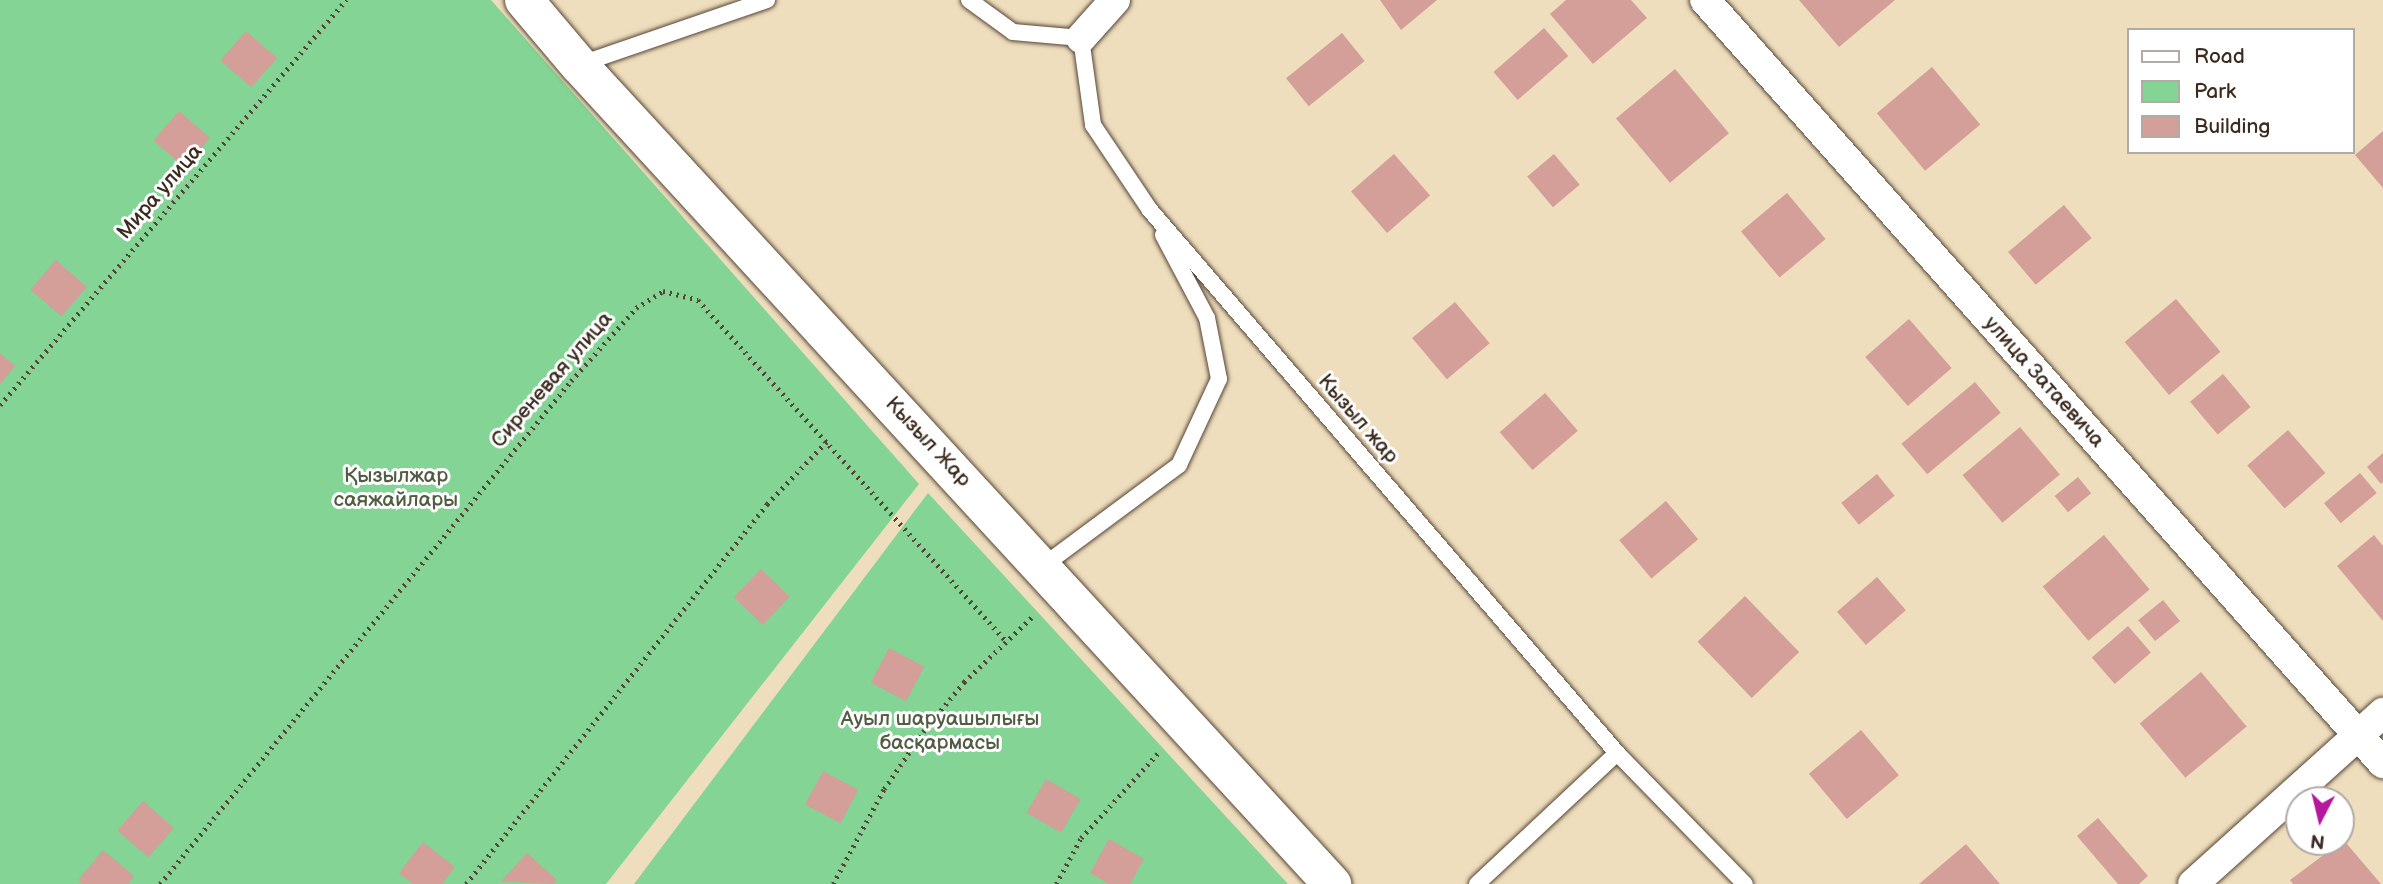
<!DOCTYPE html>
<meta charset="utf-8">
<style>
body{margin:0}
#map{position:relative;width:2383px;height:884px;overflow:hidden;background:#efdebd;font-family:"Balsamiq Sans",sans-serif}
div>[style]{position:absolute}
.green>*{inset:0;background:#83d495}
.building>*{inset:0;background:#d39f98;transform-origin:0 0}
.path>*{height:4.5px;margin-top:-2.25px;transform-origin:0;background:repeating-linear-gradient(90deg,#564536 0 2px,transparent 0 7px)}
.roads{filter:drop-shadow(0 0 2px #564536) drop-shadow(0 0 2px #564536)}
.service>*{height:16px;margin:-8px;padding:0 8px;transform-origin:8px;border-radius:8px;background:#fff}
.minor>*{height:30px;margin:-15px;padding:0 15px;transform-origin:15px;border-radius:15px;background:#fff}
.secondary>*{height:38px;margin:-19px;padding:0 19px;transform-origin:19px;border-radius:19px;background:#fff}
span{translate:-50% -50%;white-space:nowrap;text-align:center;line-height:1.15;-webkit-text-stroke:6px #fff;paint-order:stroke}
.street-label{font-size:21px;color:#3b2a1e}
.park-label{font-size:21px;color:#515d42}
.legend{position:absolute;left:2127px;top:28px;width:228px;height:126px;box-sizing:border-box;background:#fff;border:2px solid #b1aaa5;margin:0;padding:9px 12px;list-style:none;font-size:21px;color:#3b2a1e}
.legend li{display:flex;align-items:center;gap:14px;height:35px}
.legend b{width:35px;border:2px solid #b1aaa5}
.north{position:absolute;left:2285px;top:786px;width:70px;height:70px;box-sizing:border-box;background:#fff;border:2px solid #b1aaa5;border-radius:50%;rotate:187deg;font-size:19px;font-weight:700;line-height:28px;text-align:center;color:#3b2a1e}
.north::after{content:'';display:block;margin:auto;width:24px;height:32px;background:#b5179e;clip-path:polygon(50% 0,100% 100%,50% 72%,0 100%)}
</style>
<div id="map">
<div class="green">
<div style="clip-path:polygon(0 0,491px 0,919px 484px,606px 884px,0 884px)"></div>
<div style="clip-path:polygon(928px 493px,1288px 884px,634px 884px)"></div>
</div>
<div class="building">
<div style="clip-path:polygon(1380px 0,1437px 0,1401px 30px)"></div>
<div style="clip-path:polygon(1566px 0,1631px 0,1647px 18px,1593px 64px,1550px 14px)"></div>
<div style="clip-path:polygon(1799px 0,1895px 0,1839px 47px)"></div>
<div style="left:1544px;top:28px;width:37px;height:67px;rotate:49deg"></div>
<div style="left:246px;top:31px;width:41px;height:39px;rotate:41deg"></div>
<div style="left:1342px;top:33px;width:36px;height:72px;rotate:51deg"></div>
<div style="left:1932px;top:67px;width:75px;height:72px;rotate:50deg"></div>
<div style="left:1675px;top:69px;width:84px;height:77px;rotate:50deg"></div>
<div style="left:179px;top:111px;width:41px;height:39px;rotate:41deg"></div>
<div style="clip-path:polygon(2383px 131px,2383px 188px,2355px 155px)"></div>
<div style="left:1394px;top:154px;width:55px;height:57px;rotate:49deg"></div>
<div style="left:1554px;top:154px;width:40px;height:35px;rotate:50deg"></div>
<div style="left:1787px;top:193px;width:60px;height:60px;rotate:50deg"></div>
<div style="left:2064px;top:205px;width:43px;height:73px;rotate:50deg"></div>
<div style="left:56px;top:260px;width:41px;height:39px;rotate:41deg"></div>
<div style="left:2176px;top:299px;width:69px;height:67px;rotate:50deg"></div>
<div style="left:1455px;top:302px;width:54px;height:56px;rotate:50deg"></div>
<div style="left:1909px;top:319px;width:65px;height:58px;rotate:49deg"></div>
<div style="clip-path:polygon(0 353px,15px 366px,0 384px)"></div>
<div style="left:2223px;top:374px;width:43px;height:43px;rotate:50deg"></div>
<div style="left:1975px;top:382px;width:40px;height:96px;rotate:50deg"></div>
<div style="left:1545px;top:393px;width:50px;height:60px;rotate:49deg"></div>
<div style="left:2020px;top:427px;width:62px;height:75px;rotate:50deg"></div>
<div style="left:2288px;top:430px;width:57px;height:54px;rotate:49deg"></div>
<div style="clip-path:polygon(2383px 453px,2383px 482px,2381px 484px,2367px 467px)"></div>
<div style="left:2360px;top:473px;width:26px;height:47px;rotate:50deg"></div>
<div style="left:1877px;top:474px;width:28px;height:46px;rotate:51deg"></div>
<div style="left:2078px;top:477px;width:21px;height:30px;rotate:51deg"></div>
<div style="left:1666px;top:501px;width:50px;height:61px;rotate:50deg"></div>
<div style="left:2104px;top:535px;width:71px;height:80px;rotate:50deg"></div>
<div style="clip-path:polygon(2374px 535px,2383px 546px,2383px 621px,2337px 566px)"></div>
<div style="left:761px;top:569px;width:40px;height:39px;rotate:44deg"></div>
<div style="left:1877px;top:577px;width:44px;height:53px;rotate:49deg"></div>
<div style="left:1745px;top:596px;width:78px;height:66px;rotate:46deg"></div>
<div style="left:2163px;top:600px;width:27px;height:32px;rotate:51deg"></div>
<div style="left:2128px;top:626px;width:35px;height:48px;rotate:49deg"></div>
<div style="left:889px;top:648px;width:40px;height:39px;rotate:28deg"></div>
<div style="left:2201px;top:672px;width:71px;height:80px;rotate:50deg"></div>
<div style="left:1861px;top:730px;width:59px;height:68px;rotate:50deg"></div>
<div style="left:823px;top:771px;width:40px;height:38px;rotate:28deg"></div>
<div style="left:1046px;top:779px;width:40px;height:39px;rotate:30deg"></div>
<div style="left:143px;top:801px;width:41px;height:39px;rotate:41deg"></div>
<div style="clip-path:polygon(2098px 818px,2148px 876px,2139px 884px,2118px 884px,2077px 836px)"></div>
<div style="clip-path:polygon(2341px 837px,2381px 884px,2293px 884px,2290px 880px,2341px 842px)"></div>
<div style="clip-path:polygon(1109px 839px,1144px 859px,1130px 884px,1109px 884px,1090px 873px)"></div>
<div style="clip-path:polygon(423px 842px,455px 867px,442px 884px,413px 884px,399px 873px)"></div>
<div style="clip-path:polygon(1966px 844px,2000px 884px,1919px 884px)"></div>
<div style="clip-path:polygon(103px 850px,134px 876px,128px 884px,83px 884px,78px 880px)"></div>
<div style="clip-path:polygon(527px 853px,557px 880px,553px 884px,501px 881px)"></div>
</div>
<div class="path">
<div style="left:0;top:405px;width:533px;rotate:-49.49deg"></div>
<div style="left:160px;top:884px;width:650px;rotate:-50.75deg"></div>
<div style="left:571px;top:381px;width:98px;rotate:-48.3deg"></div>
<div style="left:636px;top:308px;width:32px;rotate:-32deg"></div>
<div style="left:663px;top:291px;width:36px;rotate:14deg"></div>
<div style="left:698px;top:300px;width:460px;rotate:47.9deg"></div>
<div style="left:466px;top:884px;width:485px;rotate:-51.6deg"></div>
<div style="left:767px;top:504px;width:87px;rotate:-46.4deg"></div>
<div style="left:833px;top:884px;width:108px;rotate:-61.8deg"></div>
<div style="left:884px;top:789px;width:69px;rotate:-55.6deg"></div>
<div style="left:923px;top:732px;width:65px;rotate:-50.6deg"></div>
<div style="left:964px;top:682px;width:97px;rotate:-43.7deg"></div>
<div style="left:1056px;top:884px;width:52px;rotate:-61.5deg"></div>
<div style="left:1081px;top:838px;width:118px;rotate:-47.8deg"></div>
</div>
<div class="roads">
<div class="service">
<div style="left:969px;top:0;width:54px;rotate:36deg"></div>
<div style="left:1013px;top:32px;width:68px;rotate:5deg"></div>
<div style="left:1081px;top:38px;width:88px;rotate:82.1deg"></div>
<div style="left:1093px;top:125px;width:102px;rotate:56.2deg"></div>
<div style="left:1150px;top:210px;width:716px;rotate:49.3deg"></div>
<div style="left:1617px;top:753px;width:183px;rotate:45.7deg"></div>
<div style="left:581px;top:64px;width:197px;rotate:-19deg"></div>
<div style="left:1043px;top:566px;width:169px;rotate:-36.6deg"></div>
<div style="left:1179px;top:465px;width:95px;rotate:-65.1deg"></div>
<div style="left:1219px;top:379px;width:62px;rotate:-101.1deg"></div>
<div style="left:1207px;top:318px;width:94px;rotate:-117.9deg"></div>
<div style="left:1477px;top:884px;width:192px;rotate:-43.1deg"></div>
</div>
<div class="minor">
<div style="left:1705px;top:0;width:1021px;rotate:48.38deg"></div>
<div style="left:1081px;top:38px;width:51px;rotate:-48.2deg"></div>
<div style="left:2193px;top:884px;width:256px;rotate:-42deg"></div>
</div>
<div class="secondary">
<div style="left:524px;top:0;width:85px;rotate:49.8deg"></div>
<div style="left:579px;top:65px;width:1113px;rotate:47.4deg"></div>
</div>
</div>
<div class="street-label">
<span style="left:160px;top:192px;rotate:-49deg">Мира улица</span>
<span style="left:552px;top:380px;rotate:-49deg">Сиреневая улица</span>
<span style="left:2044px;top:382px;rotate:48deg">улица Затаевича</span>
<span style="left:1358px;top:419px;rotate:49deg">Кызыл жар</span>
<span style="left:928px;top:442px;rotate:47deg">Кызыл Жар</span>
</div>
<div class="park-label">
<span style="left:396px;top:488px">Қызылжар<br>саяжайлары</span>
<span style="left:940px;top:731px">Ауыл шаруашылығы<br>басқармасы</span>
</div>
<ul class="legend">
<li><b style="height:9px;background:#fff"></b>Road</li>
<li><b style="height:19px;background:#83d495"></b>Park</li>
<li><b style="height:19px;background:#d39f98"></b>Building</li>
</ul>
<div class="north">N</div>
</div>
